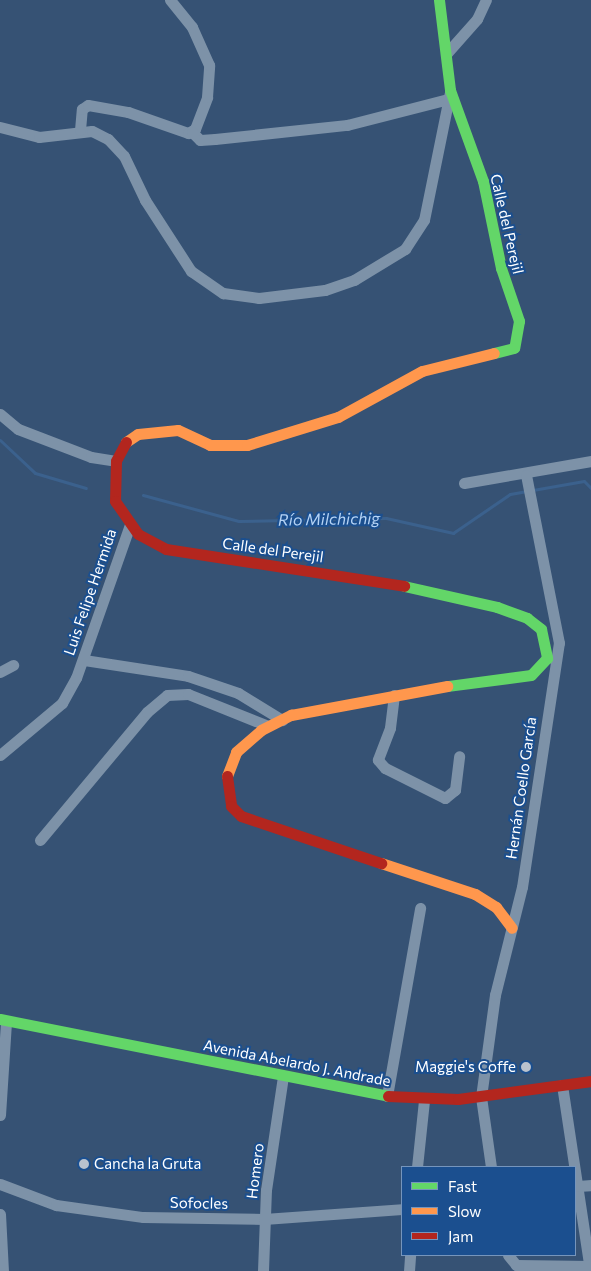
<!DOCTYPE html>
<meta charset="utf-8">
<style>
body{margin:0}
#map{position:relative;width:591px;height:1271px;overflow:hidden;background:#365274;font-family:Commissioner,sans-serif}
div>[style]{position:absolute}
.stream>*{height:3px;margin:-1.5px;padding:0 1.5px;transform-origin:1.5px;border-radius:1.5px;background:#3b618d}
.street>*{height:11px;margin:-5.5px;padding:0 5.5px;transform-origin:5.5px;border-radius:5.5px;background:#7d92a8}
.fast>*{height:11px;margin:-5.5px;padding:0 5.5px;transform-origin:5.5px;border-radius:5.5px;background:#63d668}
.slow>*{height:11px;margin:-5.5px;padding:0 5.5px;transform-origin:5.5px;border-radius:5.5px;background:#ff974d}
.jam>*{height:11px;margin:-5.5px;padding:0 5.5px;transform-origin:5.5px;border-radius:5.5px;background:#b3261e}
.dots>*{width:14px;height:14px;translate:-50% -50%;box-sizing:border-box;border:2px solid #1b4f8f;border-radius:50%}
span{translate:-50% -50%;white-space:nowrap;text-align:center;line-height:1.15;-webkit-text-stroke:4px #1b4f8f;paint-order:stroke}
.street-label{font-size:15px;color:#fff}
.poi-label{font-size:15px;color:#fff}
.right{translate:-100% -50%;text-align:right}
.left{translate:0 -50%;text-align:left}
.water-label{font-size:16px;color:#b5d3f5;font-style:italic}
.legend{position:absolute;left:401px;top:1166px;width:175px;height:90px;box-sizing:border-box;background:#1b4f8f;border:1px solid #7695bc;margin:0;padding:6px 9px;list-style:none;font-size:15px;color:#fff}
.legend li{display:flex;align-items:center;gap:10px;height:25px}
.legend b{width:25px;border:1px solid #7695bc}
</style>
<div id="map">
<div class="stream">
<div style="left:0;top:440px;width:48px;rotate:43.3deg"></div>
<div style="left:35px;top:473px;width:53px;rotate:16.4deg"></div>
<div style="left:143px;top:495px;width:99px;rotate:15.2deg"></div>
<div style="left:239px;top:521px;width:147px;rotate:-1.2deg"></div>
<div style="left:386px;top:518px;width:69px;rotate:12.6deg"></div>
<div style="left:453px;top:533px;width:69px;rotate:-34.4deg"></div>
<div style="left:510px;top:494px;width:75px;rotate:-10deg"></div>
<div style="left:584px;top:481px;width:10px;rotate:45deg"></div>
</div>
<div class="street">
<div style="left:446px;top:54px;width:47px;rotate:-48.5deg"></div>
<div style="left:477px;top:19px;width:21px;rotate:-65deg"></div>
<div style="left:0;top:127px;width:40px;rotate:14.4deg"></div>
<div style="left:39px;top:137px;width:53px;rotate:-6.5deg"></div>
<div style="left:92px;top:131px;width:18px;rotate:27deg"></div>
<div style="left:108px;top:139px;width:23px;rotate:47deg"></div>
<div style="left:124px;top:156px;width:49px;rotate:64.5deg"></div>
<div style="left:145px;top:200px;width:85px;rotate:57.1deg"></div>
<div style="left:191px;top:271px;width:39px;rotate:35deg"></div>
<div style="left:223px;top:293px;width:36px;rotate:8deg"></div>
<div style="left:259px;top:298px;width:66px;rotate:-6.9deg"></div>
<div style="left:325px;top:290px;width:31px;rotate:-19deg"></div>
<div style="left:354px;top:280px;width:60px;rotate:-31.3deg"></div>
<div style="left:405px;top:249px;width:35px;rotate:-57deg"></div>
<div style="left:424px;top:220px;width:131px;rotate:-78.5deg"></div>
<div style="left:80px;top:130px;width:21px;rotate:-85deg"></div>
<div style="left:82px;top:109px;width:7px;rotate:-34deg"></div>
<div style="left:88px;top:105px;width:41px;rotate:9.9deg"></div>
<div style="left:128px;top:112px;width:64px;rotate:19.3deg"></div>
<div style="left:188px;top:133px;width:8px;rotate:-30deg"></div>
<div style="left:195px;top:129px;width:34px;rotate:-69deg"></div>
<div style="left:207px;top:97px;width:32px;rotate:-86deg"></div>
<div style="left:209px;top:65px;width:42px;rotate:-114.1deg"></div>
<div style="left:192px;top:27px;width:35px;rotate:-129deg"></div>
<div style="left:192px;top:132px;width:11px;rotate:45deg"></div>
<div style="left:200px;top:140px;width:15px;rotate:-4deg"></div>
<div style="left:215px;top:139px;width:133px;rotate:-6.1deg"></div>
<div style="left:347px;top:125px;width:104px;rotate:-14.4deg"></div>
<div style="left:0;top:414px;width:23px;rotate:40deg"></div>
<div style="left:18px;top:429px;width:78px;rotate:21deg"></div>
<div style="left:91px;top:457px;width:25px;rotate:9deg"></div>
<div style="left:464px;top:483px;width:129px;rotate:-9.8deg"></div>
<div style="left:84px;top:660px;width:105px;rotate:8.7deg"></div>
<div style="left:188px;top:676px;width:53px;rotate:18.8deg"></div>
<div style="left:238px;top:693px;width:52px;rotate:31.5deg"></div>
<div style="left:0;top:672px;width:15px;rotate:-28deg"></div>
<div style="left:394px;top:695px;width:33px;rotate:97deg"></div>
<div style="left:390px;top:728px;width:34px;rotate:111deg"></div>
<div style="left:378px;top:760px;width:11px;rotate:49deg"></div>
<div style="left:385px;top:768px;width:67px;rotate:26.6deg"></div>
<div style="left:445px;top:798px;width:13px;rotate:-39deg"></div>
<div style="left:455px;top:790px;width:34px;rotate:-83deg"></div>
<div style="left:0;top:755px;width:81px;rotate:-40deg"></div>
<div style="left:62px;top:703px;width:29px;rotate:-61deg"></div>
<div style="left:76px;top:678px;width:162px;rotate:-70.6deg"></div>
<div style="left:40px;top:840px;width:167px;rotate:-50.1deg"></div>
<div style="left:147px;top:712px;width:26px;rotate:-40deg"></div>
<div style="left:167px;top:695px;width:21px;rotate:-3deg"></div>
<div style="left:188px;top:694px;width:86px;rotate:21.8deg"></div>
<div style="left:562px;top:1085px;width:188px;rotate:81.4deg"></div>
<div style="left:387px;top:1096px;width:191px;rotate:-80deg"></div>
<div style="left:0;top:1115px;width:94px;rotate:-86.3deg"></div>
<div style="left:417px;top:1167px;width:67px;rotate:-84deg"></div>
<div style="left:491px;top:1167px;width:71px;rotate:-98.1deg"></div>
<div style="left:481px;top:1097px;width:103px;rotate:-82.2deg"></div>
<div style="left:495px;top:995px;width:111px;rotate:-76deg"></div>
<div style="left:522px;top:887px;width:247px;rotate:-81.4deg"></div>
<div style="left:559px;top:643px;width:171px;rotate:-101.1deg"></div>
<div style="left:0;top:1184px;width:60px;rotate:20.6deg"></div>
<div style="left:56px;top:1205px;width:88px;rotate:7.9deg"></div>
<div style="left:143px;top:1217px;width:121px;rotate:0.9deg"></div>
<div style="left:264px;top:1219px;width:138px;rotate:-4.1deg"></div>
<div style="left:578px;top:1186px;width:13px;rotate:-4deg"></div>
<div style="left:0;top:1214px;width:57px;rotate:87deg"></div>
<div style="left:508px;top:1255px;width:13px;rotate:51deg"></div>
<div style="left:516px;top:1265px;width:75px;rotate:0.8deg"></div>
<div style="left:263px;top:1271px;width:81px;rotate:-87.9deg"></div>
<div style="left:266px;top:1190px;width:115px;rotate:-81.5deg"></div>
<div style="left:409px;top:1271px;width:16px;rotate:-86deg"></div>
</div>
<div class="fast">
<div style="left:439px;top:0;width:91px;rotate:83deg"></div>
<div style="left:450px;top:90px;width:97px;rotate:70.1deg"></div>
<div style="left:483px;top:181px;width:89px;rotate:78.3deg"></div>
<div style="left:501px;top:268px;width:56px;rotate:71.2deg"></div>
<div style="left:519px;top:321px;width:27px;rotate:100deg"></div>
<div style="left:514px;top:348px;width:21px;rotate:166deg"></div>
<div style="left:404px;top:586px;width:95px;rotate:12.7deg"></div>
<div style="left:497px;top:607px;width:32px;rotate:20deg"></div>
<div style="left:527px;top:618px;width:18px;rotate:38deg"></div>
<div style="left:541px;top:629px;width:30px;rotate:78deg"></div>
<div style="left:547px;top:658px;width:23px;rotate:133deg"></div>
<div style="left:531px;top:675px;width:85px;rotate:172.5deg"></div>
<div style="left:0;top:1019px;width:396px;rotate:11.2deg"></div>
</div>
<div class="slow">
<div style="left:126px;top:442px;width:14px;rotate:-34deg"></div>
<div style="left:138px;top:434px;width:40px;rotate:-5.7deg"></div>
<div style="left:178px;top:430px;width:35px;rotate:25deg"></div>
<div style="left:210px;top:445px;width:37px"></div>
<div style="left:247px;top:445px;width:95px;rotate:-17.1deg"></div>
<div style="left:338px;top:417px;width:96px;rotate:-28.7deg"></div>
<div style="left:422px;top:371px;width:74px;rotate:-14deg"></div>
<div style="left:227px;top:776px;width:26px;rotate:-69deg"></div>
<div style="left:236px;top:752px;width:33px;rotate:-41deg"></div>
<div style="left:261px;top:730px;width:34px;rotate:-27deg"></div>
<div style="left:291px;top:715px;width:159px;rotate:-10.5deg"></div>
<div style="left:381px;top:863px;width:99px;rotate:18.3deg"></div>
<div style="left:475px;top:894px;width:25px;rotate:32deg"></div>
<div style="left:496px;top:907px;width:26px;rotate:53deg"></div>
</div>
<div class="jam">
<div style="left:126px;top:442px;width:21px;rotate:118deg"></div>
<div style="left:116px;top:461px;width:40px;rotate:91.4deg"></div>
<div style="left:115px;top:501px;width:40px;rotate:55.1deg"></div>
<div style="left:138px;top:534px;width:32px;rotate:28deg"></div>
<div style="left:166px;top:549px;width:241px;rotate:8.8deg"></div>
<div style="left:227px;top:776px;width:30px;rotate:82deg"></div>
<div style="left:231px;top:806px;width:14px;rotate:45deg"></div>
<div style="left:241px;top:816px;width:148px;rotate:18.6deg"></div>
<div style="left:388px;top:1096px;width:70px;rotate:2.5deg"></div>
<div style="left:458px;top:1099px;width:134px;rotate:-7.7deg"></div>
</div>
<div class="dots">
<div style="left:526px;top:1067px;background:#b9c2ce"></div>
<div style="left:84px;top:1164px;background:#b9c2ce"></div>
</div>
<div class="street-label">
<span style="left:507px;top:224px;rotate:77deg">Calle del Perejil</span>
<span style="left:273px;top:550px;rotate:8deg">Calle del Perejil</span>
<span style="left:90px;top:592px;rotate:-71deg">Luis Felipe Hermida</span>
<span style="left:521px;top:788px;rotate:-82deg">Hernán Coello García</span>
<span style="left:297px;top:1063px;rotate:11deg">Avenida Abelardo J. Andrade</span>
<span style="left:255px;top:1171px;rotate:-83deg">Homero</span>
<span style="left:199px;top:1203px;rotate:1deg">Sofocles</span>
</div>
<div class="poi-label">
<span class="right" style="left:516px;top:1067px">Maggie's Coffe</span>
<span class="left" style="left:94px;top:1164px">Cancha la Gruta</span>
</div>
<div class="water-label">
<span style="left:329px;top:519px;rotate:-1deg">Río Milchichig</span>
</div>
<ul class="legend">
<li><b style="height:6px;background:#63d668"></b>Fast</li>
<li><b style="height:6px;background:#ff974d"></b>Slow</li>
<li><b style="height:6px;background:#b3261e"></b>Jam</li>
</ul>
</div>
